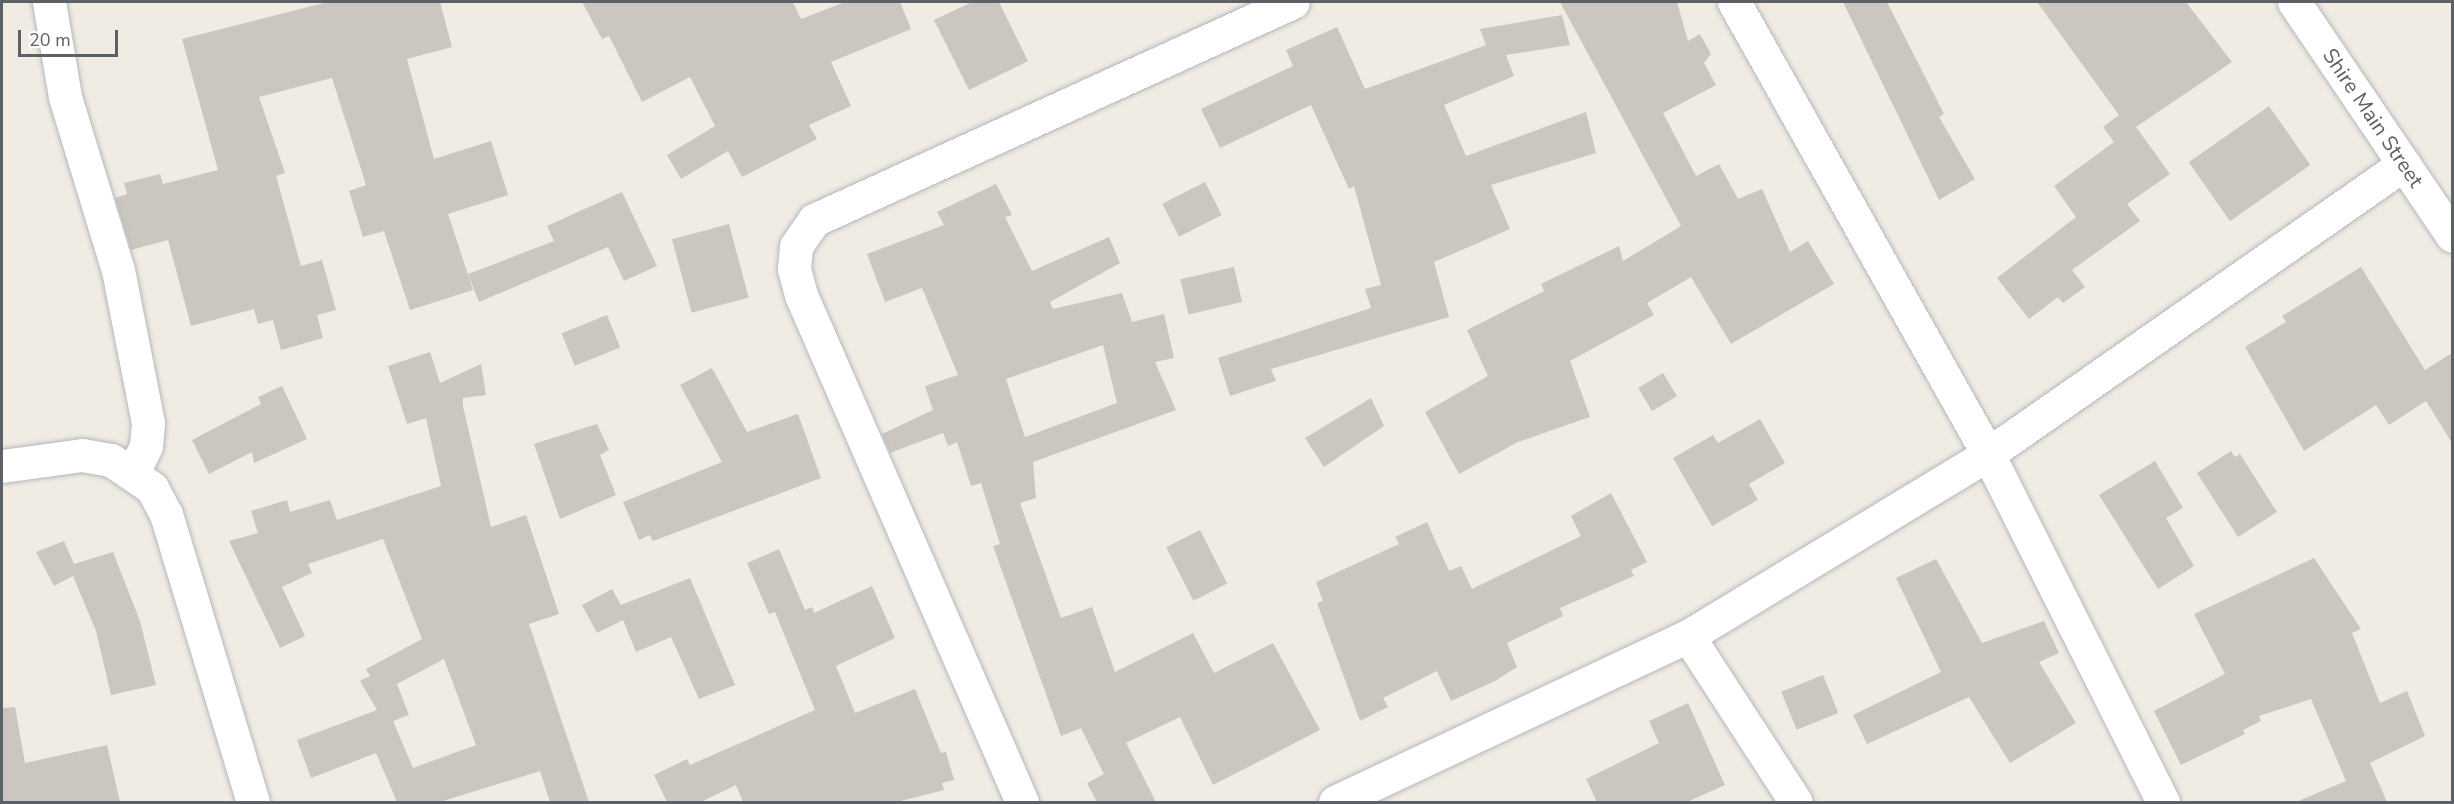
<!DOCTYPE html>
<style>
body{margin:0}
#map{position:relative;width:2454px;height:804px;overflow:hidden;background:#f0ebe3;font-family:"Nunito Sans",sans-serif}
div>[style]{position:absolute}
.building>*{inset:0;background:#cbc6c0;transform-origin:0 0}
.roads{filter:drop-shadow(0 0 2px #b4b8bc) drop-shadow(0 0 2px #b4b8bc)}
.minor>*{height:33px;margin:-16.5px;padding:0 16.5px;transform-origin:16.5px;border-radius:16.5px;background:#fff}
span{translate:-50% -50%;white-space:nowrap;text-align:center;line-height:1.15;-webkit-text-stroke:5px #fff;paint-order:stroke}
.street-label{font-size:21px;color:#5b6166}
.frame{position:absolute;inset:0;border:3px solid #5b6166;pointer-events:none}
.scale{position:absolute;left:18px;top:30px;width:100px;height:27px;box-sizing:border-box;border:3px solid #5b6166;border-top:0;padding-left:8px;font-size:18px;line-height:21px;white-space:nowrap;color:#5b6166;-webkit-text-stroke:4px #fff;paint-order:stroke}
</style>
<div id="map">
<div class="building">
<div style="clip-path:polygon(328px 2px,440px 2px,452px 47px,407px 59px,434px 159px,491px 141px,508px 195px,448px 214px,473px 290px,410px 310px,384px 231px,363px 237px,349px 191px,366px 185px,332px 78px,259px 97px,285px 173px,276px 176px,301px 266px,322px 260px,336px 310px,317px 315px,323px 338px,281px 350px,273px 320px,258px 324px,254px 309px,191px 326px,168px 240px,131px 250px,115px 198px,127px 194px,124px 183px,160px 174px,163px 184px,218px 170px,182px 39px)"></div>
<div style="clip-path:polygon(582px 2px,793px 2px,801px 19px,845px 2px,900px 2px,911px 29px,831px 62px,851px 106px,809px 125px,817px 139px,742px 177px,728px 151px,681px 179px,667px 155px,715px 126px,690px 77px,642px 102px,609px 36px,602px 39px)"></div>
<div style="clip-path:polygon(972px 2px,999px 2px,1028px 61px,969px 90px,934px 20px)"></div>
<div style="clip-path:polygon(1560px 2px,1677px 2px,1688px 41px,1700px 34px,1711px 54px,1704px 63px,1716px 85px,1663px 113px,1696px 176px,1719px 164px,1738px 199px,1762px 189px,1790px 252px,1808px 241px,1834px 284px,1731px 344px,1691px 277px,1647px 303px,1654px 315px,1570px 361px,1590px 417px,1518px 442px,1459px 474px,1425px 412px,1488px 376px,1467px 330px,1544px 291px,1541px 284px,1619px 246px,1623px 261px,1681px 226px)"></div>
<div style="clip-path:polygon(1843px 2px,1887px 2px,1944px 114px,1939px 117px,1975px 179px,1939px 200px)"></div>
<div style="clip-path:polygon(2037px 2px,2186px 2px,2232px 62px,2136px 127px,2170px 174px,2127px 204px,2140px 221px,2072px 270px,2085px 287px,2063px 303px,2058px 297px,2029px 319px,1997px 278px,2076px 217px,2054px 186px,2114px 142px,2103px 127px,2119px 115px)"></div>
<div style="clip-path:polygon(1562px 15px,1570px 45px,1506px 55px,1514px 76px,1444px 105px,1466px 156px,1586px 112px,1596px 153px,1491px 185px,1510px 229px,1434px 262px,1449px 317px,1271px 369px,1276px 381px,1230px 396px,1218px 358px,1371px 308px,1365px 289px,1381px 285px,1354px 186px,1349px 189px,1311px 105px,1220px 148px,1201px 109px,1293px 66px,1286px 50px,1337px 27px,1365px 89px,1486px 45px,1480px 29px)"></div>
<div style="left:2269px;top:106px;width:72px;height:98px;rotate:55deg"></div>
<div style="left:1205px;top:182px;width:37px;height:48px;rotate:63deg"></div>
<div style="clip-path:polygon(evenodd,996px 184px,1012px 215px,1005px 217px,1032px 271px,1109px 237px,1120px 263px,1050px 302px,1053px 309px,1122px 293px,1132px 322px,1164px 314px,1174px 358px,1155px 362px,1176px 410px,1033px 462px,1036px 498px,1020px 503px,1061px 618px,1092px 607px,1115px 672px,1193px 633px,1214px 673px,1273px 643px,1320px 730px,1213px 785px,1180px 717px,1126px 743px,1156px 802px,1097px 802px,1087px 783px,1104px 774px,1081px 728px,1061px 736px,993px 546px,1000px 544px,981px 483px,971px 486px,957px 442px,948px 446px,943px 433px,890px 453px,882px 434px,933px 410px,925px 386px,958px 375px,922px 288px,885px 302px,867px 254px,944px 225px,937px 212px,996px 184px,1103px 345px,1117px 403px,1025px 437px,1006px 379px,1103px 345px)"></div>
<div style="clip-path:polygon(622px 192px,657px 266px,624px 281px,608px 247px,479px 302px,468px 274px,554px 241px,547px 226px)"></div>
<div style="left:729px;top:224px;width:76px;height:59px;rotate:75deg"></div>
<div style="left:1234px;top:267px;width:36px;height:55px;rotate:77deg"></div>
<div style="clip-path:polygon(2361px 267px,2425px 370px,2452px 353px,2452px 443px,2426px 401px,2389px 425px,2376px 405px,2304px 451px,2245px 347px,2286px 322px,2282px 316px)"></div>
<div style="left:607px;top:315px;width:35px;height:49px;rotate:68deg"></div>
<div style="clip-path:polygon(evenodd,430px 352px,440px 383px,481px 364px,486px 395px,463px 398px,463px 406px,491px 527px,526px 515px,559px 614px,529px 624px,589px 802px,550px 802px,540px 771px,440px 802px,397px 802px,376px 753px,311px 778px,297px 740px,377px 710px,360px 681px,370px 676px,366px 669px,422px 639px,383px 539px,308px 564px,312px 573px,282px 587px,305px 636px,280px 648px,229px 541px,258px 533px,251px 511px,287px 500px,290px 512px,330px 500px,337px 520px,441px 486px,426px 418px,407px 424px,388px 366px,430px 352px,444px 659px,476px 745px,413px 768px,393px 721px,409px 715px,397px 684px,444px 659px)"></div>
<div style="clip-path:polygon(712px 368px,747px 432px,798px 414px,821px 478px,653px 541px,650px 535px,639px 540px,623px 502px,722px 462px,680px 385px)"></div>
<div style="left:1663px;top:373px;width:27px;height:29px;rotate:59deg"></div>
<div style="clip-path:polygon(282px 386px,307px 439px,254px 463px,252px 452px,209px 474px,192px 440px,261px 404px,258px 397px)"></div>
<div style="clip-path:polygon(1371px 398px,1384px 426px,1324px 467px,1305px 438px)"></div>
<div style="clip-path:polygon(1760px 419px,1785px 463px,1749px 484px,1758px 500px,1712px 526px,1673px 458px,1713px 435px,1718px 443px)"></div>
<div style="clip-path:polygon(597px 424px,609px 450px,600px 455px,616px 495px,560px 519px,534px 444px)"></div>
<div style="clip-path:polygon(2231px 451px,2235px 457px,2240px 454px,2277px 512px,2238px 537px,2197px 473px)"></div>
<div style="clip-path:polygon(2155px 461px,2183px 508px,2166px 518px,2194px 566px,2158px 589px,2099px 495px)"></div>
<div style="clip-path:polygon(1611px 493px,1647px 562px,1631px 570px,1634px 576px,1560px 608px,1563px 616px,1507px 643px,1517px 667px,1495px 681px,1451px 701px,1437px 671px,1383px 698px,1388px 707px,1360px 721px,1317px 603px,1323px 601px,1316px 582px,1399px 544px,1395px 537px,1427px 522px,1449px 571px,1461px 566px,1472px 589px,1581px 536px,1571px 516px)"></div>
<div style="left:1200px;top:530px;width:60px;height:38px;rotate:63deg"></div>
<div style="clip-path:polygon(64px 541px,74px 564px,113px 552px,140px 621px,156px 685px,111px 695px,96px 631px,73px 576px,54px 586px,36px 552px)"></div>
<div style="clip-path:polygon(779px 549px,805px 610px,812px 607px,814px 613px,872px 586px,895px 638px,836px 666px,855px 713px,915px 689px,941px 753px,946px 752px,954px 780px,942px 783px,944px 790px,897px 802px,743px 802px,736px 785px,701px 802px,667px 802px,654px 775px,687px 759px,690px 765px,815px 710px,775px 612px,769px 614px,747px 563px)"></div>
<div style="clip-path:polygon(2314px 558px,2361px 629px,2352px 633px,2380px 703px,2407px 691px,2425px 736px,2370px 763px,2387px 802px,2296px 802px,2346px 781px,2311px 699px,2259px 716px,2261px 721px,2243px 730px,2245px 734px,2181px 765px,2154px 711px,2225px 674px,2194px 614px)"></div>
<div style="clip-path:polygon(1936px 559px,1982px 643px,2044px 621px,2059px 653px,2039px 662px,2076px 723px,2010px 763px,1969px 697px,1867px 744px,1853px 715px,1941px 672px,1896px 578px)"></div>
<div style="clip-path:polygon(690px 578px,735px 685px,699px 699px,671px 637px,636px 652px,623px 620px,597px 633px,582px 605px,612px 589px,621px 605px)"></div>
<div style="left:1823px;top:675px;width:41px;height:45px;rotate:68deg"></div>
<div style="clip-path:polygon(1688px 703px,1725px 785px,1687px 802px,1597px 802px,1586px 779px,1659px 743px,1649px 721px)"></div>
<div style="clip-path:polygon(15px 707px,25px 763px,107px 745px,120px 802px,2px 802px,2px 708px)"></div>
</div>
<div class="roads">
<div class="minor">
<div style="left:49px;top:2px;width:96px;rotate:80.4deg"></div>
<div style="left:65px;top:97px;width:181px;rotate:73deg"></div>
<div style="left:118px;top:270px;width:156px;rotate:78.9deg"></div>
<div style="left:148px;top:423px;width:23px;rotate:95deg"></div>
<div style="left:146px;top:446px;width:28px;rotate:116deg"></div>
<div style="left:1734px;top:2px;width:518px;rotate:60.67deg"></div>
<div style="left:1988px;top:454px;width:390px;rotate:63.3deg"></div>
<div style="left:2294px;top:2px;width:282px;rotate:55.9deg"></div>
<div style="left:2px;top:466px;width:81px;rotate:-7.8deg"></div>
<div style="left:82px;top:455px;width:29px;rotate:10deg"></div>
<div style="left:111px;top:460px;width:50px;rotate:34.3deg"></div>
<div style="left:152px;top:488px;width:30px;rotate:62deg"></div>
<div style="left:166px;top:514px;width:301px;rotate:73.2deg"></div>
<div style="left:1688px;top:636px;width:198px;rotate:57deg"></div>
<div style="left:1022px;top:802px;width:553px;rotate:-113.55deg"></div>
<div style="left:801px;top:295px;width:27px;rotate:-105deg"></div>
<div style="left:794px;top:269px;width:23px;rotate:-85deg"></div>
<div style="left:796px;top:246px;width:32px;rotate:-55deg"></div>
<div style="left:814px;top:220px;width:526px;rotate:-24.47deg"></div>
<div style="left:1335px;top:802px;width:390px;rotate:-25.2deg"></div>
<div style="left:1688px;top:636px;width:351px;rotate:-31.2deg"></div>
<div style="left:1988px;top:454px;width:507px;rotate:-34.88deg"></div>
</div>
</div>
<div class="street-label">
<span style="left:2373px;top:118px;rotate:56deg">Shire Main Street</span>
</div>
<div class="frame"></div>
<div class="scale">20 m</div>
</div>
